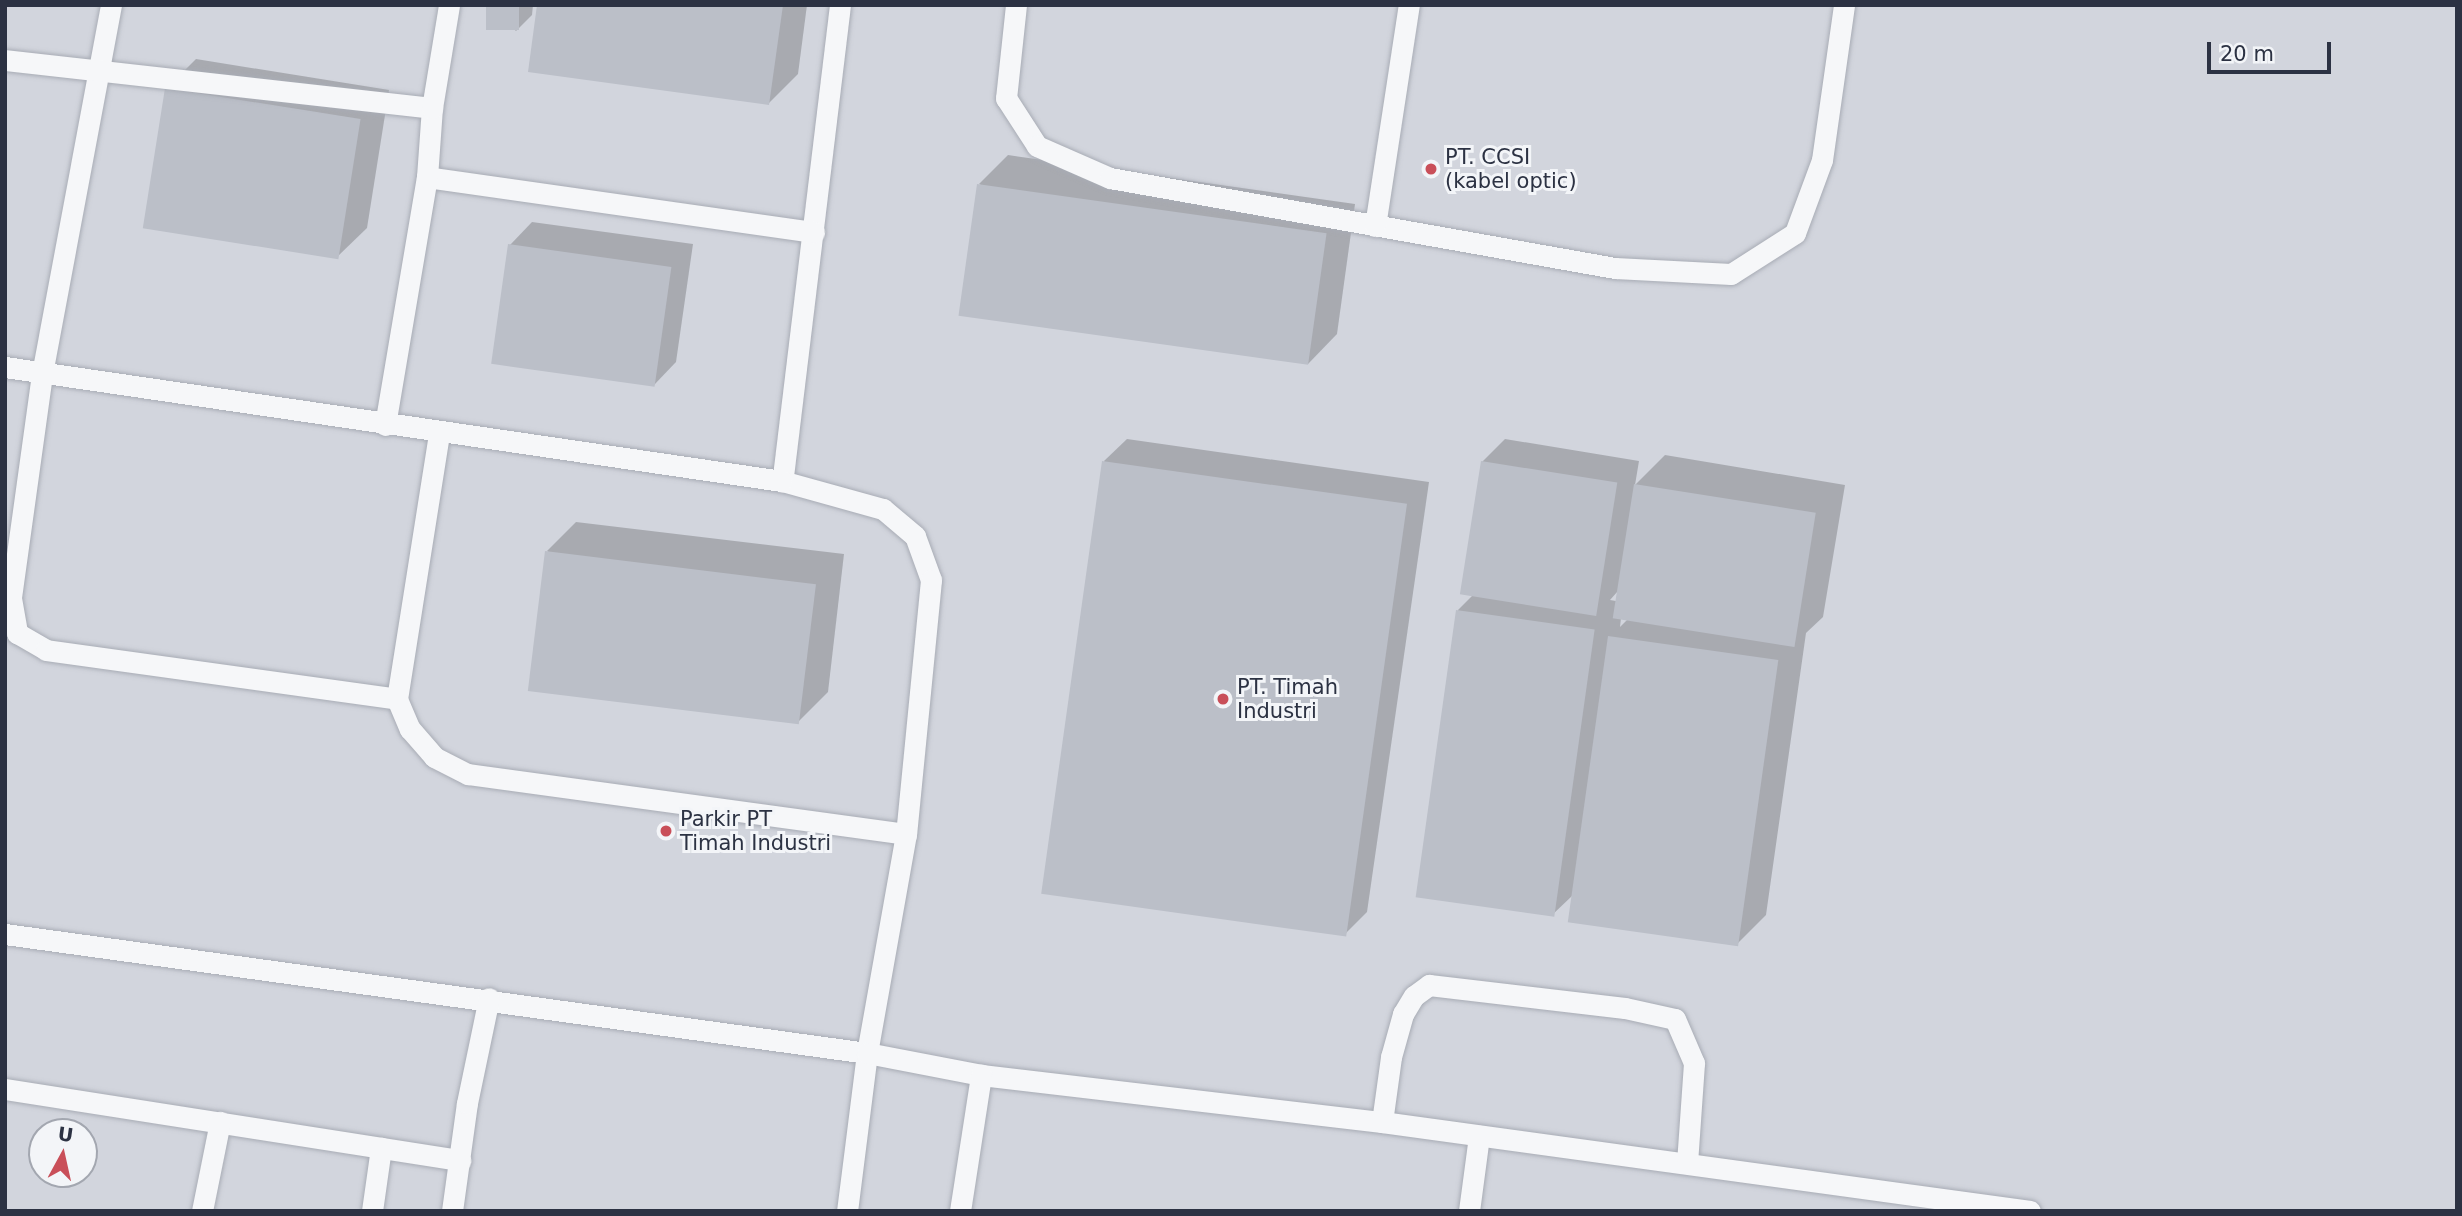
<!DOCTYPE html>
<style>
body{margin:0}
#map{position:relative;width:2462px;height:1216px;overflow:hidden;background:#e3e6eb;font-family:"DejaVu Sans",sans-serif}
div>[style]{position:absolute}
.built>*{inset:0;background:#d2d5dd}
.shadow>*{inset:0;background:#0003}
.building>*{inset:0;background:#bbbfc8;transform-origin:0 0}
.roads{filter:drop-shadow(0 0 2px #a8acb5) drop-shadow(0 0 2px #a8acb5)}
.service>*{height:21px;margin:-10.5px;padding:0 10.5px;transform-origin:10.5px;border-radius:10.5px;background:#f6f7f9}
.dots>*{width:19px;height:19px;translate:-50% -50%;box-sizing:border-box;border:4px solid #f3f5f8;border-radius:50%}
span{translate:-50% -50%;white-space:nowrap;text-align:center;line-height:1.15;-webkit-text-stroke:6px #f3f5f8;paint-order:stroke}
.poi-label{font-size:21px;color:#2c3243}
.left{translate:0 -50%;text-align:left}
.frame{position:absolute;inset:0;border:7px solid #2c3243;pointer-events:none}
.north{position:absolute;left:28px;top:1118px;width:70px;height:70px;box-sizing:border-box;background:#f3f5f8;border:2px solid #a3a7b0;border-radius:50%;rotate:8deg;font-size:19px;font-weight:700;line-height:28px;text-align:center;color:#2c3243}
.north::after{content:'';display:block;margin:auto;width:24px;height:32px;background:#c94f59;clip-path:polygon(50% 0,100% 100%,50% 72%,0 100%)}
.scale{position:absolute;left:2207px;top:42px;width:124px;height:32px;box-sizing:border-box;border:4px solid #2c3243;border-top:0;padding-left:9px;font-size:21px;line-height:24px;white-space:nowrap;color:#2c3243;-webkit-text-stroke:5px #f3f5f8;paint-order:stroke}
</style>
<div id="map">
<div class="built">
<div style="clip-path:polygon(evenodd,5px 5px,2457px 5px,2457px 1211px,5px 1211px,5px 5px,42px 1132px,84px 1132px,84px 1174px,42px 1174px,42px 1132px)"></div>
</div>
<div class="shadow">
<div style="clip-path:polygon(488px 5px,533px 5px,532px 15px,516px 31px)"></div>
<div style="clip-path:polygon(539px 5px,807px 5px,798px 74px,768px 104px)"></div>
<div style="clip-path:polygon(196px 59px,389px 90px,367px 228px,337px 257px,167px 88px)"></div>
<div style="clip-path:polygon(1008px 155px,1355px 204px,1337px 334px,1308px 364px,979px 184px)"></div>
<div style="clip-path:polygon(532px 222px,693px 244px,676px 362px,654px 385px,510px 245px)"></div>
<div style="clip-path:polygon(1127px 439px,1429px 482px,1367px 912px,1344px 935px,1104px 461px)"></div>
<div style="clip-path:polygon(evenodd,1505px 439px,1639px 461px,1635px 485px,1665px 455px,1845px 485px,1823px 617px,1806px 633px,1766px 915px,1737px 944px,1572px 896px,1551px 916px,1458px 610px,1474px 594px,1482px 462px,1505px 439px,1618px 591px,1616px 601px,1610px 600px,1618px 591px,1505px 439px,1621px 618px,1628px 619px,1620px 627px,1621px 618px)"></div>
<div style="clip-path:polygon(576px 522px,844px 554px,828px 692px,799px 721px,547px 551px)"></div>
</div>
<div class="building">
<div style="left:486px;top:5px;width:33px;height:25px"></div>
<div style="clip-path:polygon(537px 5px,783px 5px,769px 105px,528px 72px)"></div>
<div style="left:165px;top:88px;width:198px;height:142px;rotate:9deg"></div>
<div style="left:977px;top:184px;width:353px;height:133px;rotate:8deg"></div>
<div style="left:508px;top:244px;width:165px;height:121px;rotate:8deg"></div>
<div style="left:1102px;top:461px;width:308px;height:437px;rotate:8deg"></div>
<div style="left:1481px;top:461px;width:138px;height:135px;rotate:9deg"></div>
<div style="left:1634px;top:484px;width:184px;height:136px;rotate:9deg"></div>
<div style="left:545px;top:551px;width:273px;height:141px;rotate:7deg"></div>
<div style="left:1456px;top:610px;width:140px;height:290px;rotate:8deg"></div>
<div style="left:1608px;top:636px;width:172px;height:289px;rotate:8deg"></div>
</div>
<div class="roads">
<div class="service">
<div style="left:111px;top:5px;width:375px;rotate:100.6deg"></div>
<div style="left:42px;top:374px;width:226px;rotate:97.9deg"></div>
<div style="left:11px;top:598px;width:36px;rotate:80deg"></div>
<div style="left:17px;top:633px;width:34px;rotate:30deg"></div>
<div style="left:46px;top:650px;width:354px;rotate:7.9deg"></div>
<div style="left:397px;top:699px;width:33px;rotate:67deg"></div>
<div style="left:410px;top:729px;width:37px;rotate:49deg"></div>
<div style="left:434px;top:757px;width:38px;rotate:27deg"></div>
<div style="left:468px;top:774px;width:442px;rotate:7.8deg"></div>
<div style="left:840px;top:5px;width:480px;rotate:96.9deg"></div>
<div style="left:782px;top:481px;width:105px;rotate:15.5deg"></div>
<div style="left:883px;top:509px;width:42px;rotate:40.2deg"></div>
<div style="left:915px;top:536px;width:47px;rotate:70deg"></div>
<div style="left:931px;top:580px;width:255px;rotate:95.6deg"></div>
<div style="left:906px;top:834px;width:222px;rotate:100.1deg"></div>
<div style="left:867px;top:1053px;width:159px;rotate:97.2deg"></div>
<div style="left:1016px;top:5px;width:94px;rotate:96.1deg"></div>
<div style="left:1006px;top:98px;width:57px;rotate:57.1deg"></div>
<div style="left:1037px;top:146px;width:80px;rotate:23.7deg"></div>
<div style="left:1110px;top:178px;width:513px;rotate:10.11deg"></div>
<div style="left:1615px;top:268px;width:116px;rotate:3deg"></div>
<div style="left:1731px;top:274px;width:76px;rotate:-32.6deg"></div>
<div style="left:1795px;top:233px;width:78px;rotate:-69.7deg"></div>
<div style="left:1822px;top:160px;width:157px;rotate:-81.9deg"></div>
<div style="left:5px;top:60px;width:430px;rotate:6.4deg"></div>
<div style="left:427px;top:177px;width:391px;rotate:8.1deg"></div>
<div style="left:1375px;top:226px;width:224px;rotate:-81.3deg"></div>
<div style="left:5px;top:367px;width:785px;rotate:8.35deg"></div>
<div style="left:385px;top:425px;width:252px;rotate:-80.4deg"></div>
<div style="left:427px;top:177px;width:69px;rotate:-85.9deg"></div>
<div style="left:432px;top:108px;width:104px;rotate:-80.6deg"></div>
<div style="left:397px;top:699px;width:269px;rotate:-81deg"></div>
<div style="left:5px;top:934px;width:870px;rotate:7.86deg"></div>
<div style="left:867px;top:1053px;width:116px;rotate:10.9deg"></div>
<div style="left:981px;top:1075px;width:404px;rotate:6.7deg"></div>
<div style="left:1382px;top:1122px;width:654px;rotate:7.82deg"></div>
<div style="left:5px;top:1089px;width:461px;rotate:8.9deg"></div>
<div style="left:1382px;top:1122px;width:66px;rotate:-82.1deg"></div>
<div style="left:1391px;top:1057px;width:45px;rotate:-74.4deg"></div>
<div style="left:1403px;top:1014px;width:21px;rotate:-59deg"></div>
<div style="left:1414px;top:996px;width:19px;rotate:-36deg"></div>
<div style="left:1429px;top:985px;width:197px;rotate:6.7deg"></div>
<div style="left:1625px;top:1008px;width:51px;rotate:12.4deg"></div>
<div style="left:1675px;top:1019px;width:48px;rotate:66.6deg"></div>
<div style="left:1694px;top:1063px;width:99px;rotate:94deg"></div>
<div style="left:202px;top:1211px;width:91px;rotate:-78.6deg"></div>
<div style="left:372px;top:1211px;width:64px;rotate:-81.9deg"></div>
<div style="left:452px;top:1211px;width:109px;rotate:-82.1deg"></div>
<div style="left:467px;top:1103px;width:107px;rotate:-78.2deg"></div>
<div style="left:960px;top:1211px;width:138px;rotate:-81.2deg"></div>
<div style="left:1469px;top:1211px;width:76px;rotate:-82.4deg"></div>
</div>
</div>
<div class="dots">
<div style="left:1431px;top:169px;background:#c94f59"></div>
<div style="left:1223px;top:699px;background:#c94f59"></div>
<div style="left:666px;top:831px;background:#c94f59"></div>
</div>
<div class="poi-label">
<span class="left" style="left:1445px;top:169px">PT. CCSI<br>(kabel optic)</span>
<span class="left" style="left:1237px;top:699px">PT. Timah<br>Industri</span>
<span class="left" style="left:680px;top:831px">Parkir PT<br>Timah Industri</span>
</div>
<div class="frame"></div>
<div class="north">U</div>
<div class="scale">20 m</div>
</div>
